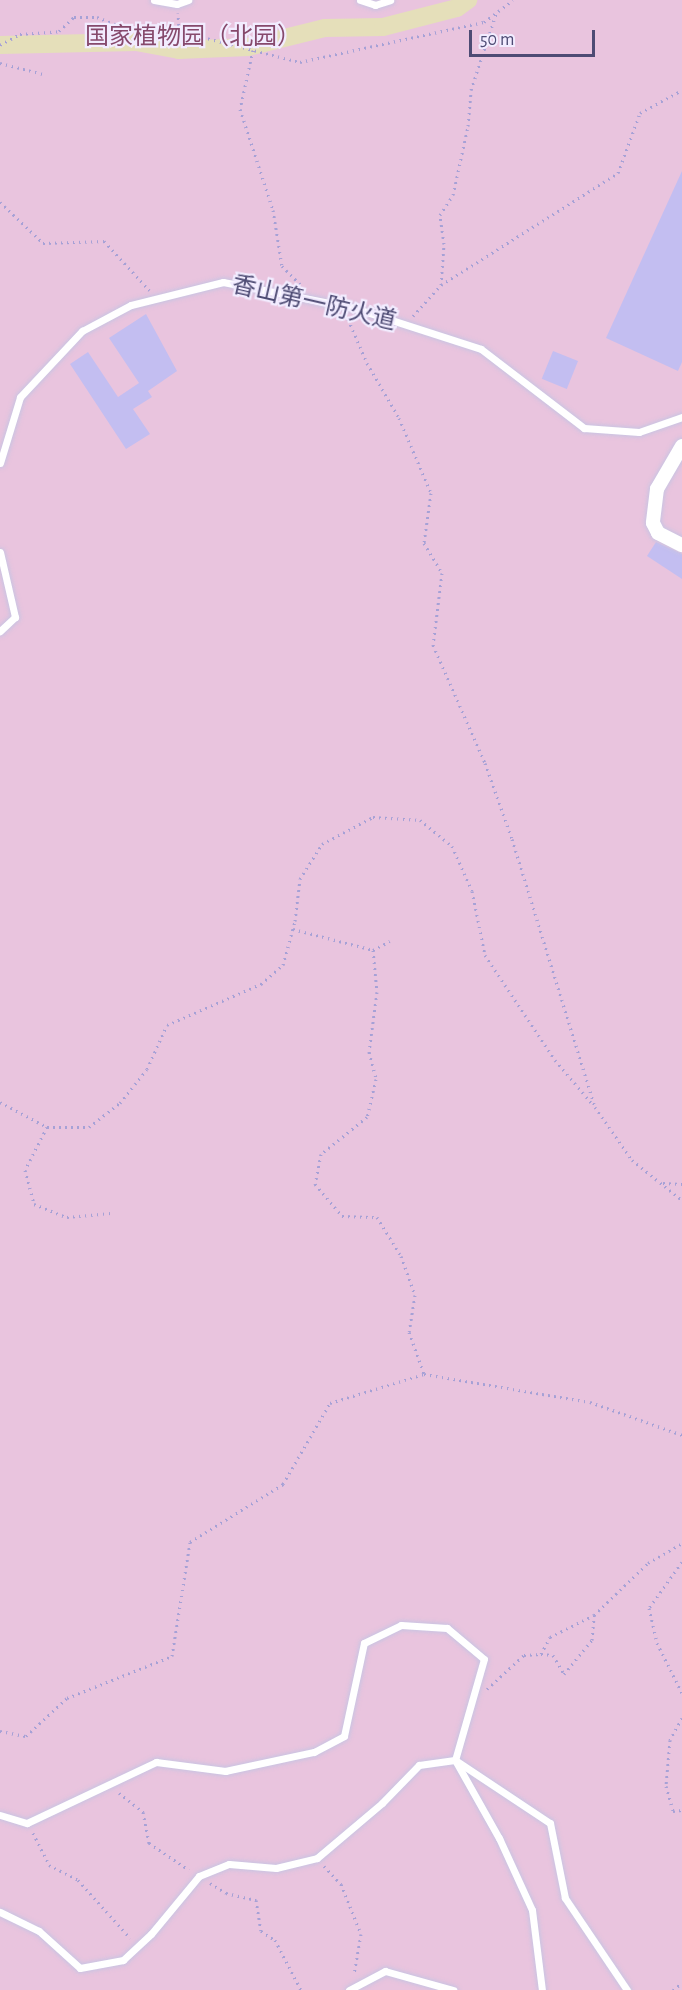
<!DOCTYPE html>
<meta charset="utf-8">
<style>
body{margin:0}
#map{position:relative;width:682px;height:1990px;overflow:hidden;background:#ede5fc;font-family:"Alegreya Sans","Noto Sans SC",sans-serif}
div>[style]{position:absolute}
.green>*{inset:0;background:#e9c4de;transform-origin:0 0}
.canal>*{height:18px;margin:-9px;padding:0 9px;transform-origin:9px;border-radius:9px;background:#e5dfba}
.building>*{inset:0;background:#c3bef1;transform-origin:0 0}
.path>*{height:3px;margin-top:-1.5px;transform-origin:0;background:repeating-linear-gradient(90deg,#a6a1d6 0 1.5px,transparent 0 6px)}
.roads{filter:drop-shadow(0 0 2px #c9c4e2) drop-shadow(0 0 2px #c9c4e2)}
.service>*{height:7px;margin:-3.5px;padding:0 3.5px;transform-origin:3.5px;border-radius:3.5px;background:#fff}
.minor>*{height:14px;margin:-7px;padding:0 7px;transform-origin:7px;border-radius:7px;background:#fff}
span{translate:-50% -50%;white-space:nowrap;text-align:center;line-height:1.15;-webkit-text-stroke:4.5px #f2ecff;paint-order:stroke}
.park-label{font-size:24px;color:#86496c}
.street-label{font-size:24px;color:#4e4b74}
.scale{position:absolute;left:469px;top:30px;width:126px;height:27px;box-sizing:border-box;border:3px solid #4e4b74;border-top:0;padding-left:8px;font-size:18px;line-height:21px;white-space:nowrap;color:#4e4b74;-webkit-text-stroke:4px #f2ecff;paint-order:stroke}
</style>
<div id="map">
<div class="green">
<div style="left:0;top:0;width:682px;height:1990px"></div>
</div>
<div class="canal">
<div style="left:0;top:45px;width:136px;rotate:-1.3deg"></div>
<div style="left:136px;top:42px;width:44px;rotate:10.5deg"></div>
<div style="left:179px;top:50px;width:69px;rotate:-2.5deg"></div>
<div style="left:248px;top:47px;width:79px;rotate:-13.9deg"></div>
<div style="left:325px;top:28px;width:58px;rotate:-1deg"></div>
<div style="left:383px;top:27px;width:76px;rotate:-14.4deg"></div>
<div style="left:457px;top:8px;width:14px;rotate:-36deg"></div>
</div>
<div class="building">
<div style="clip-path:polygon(682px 171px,682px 362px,678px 371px,606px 338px)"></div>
<div style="clip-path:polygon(146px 314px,177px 371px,148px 391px,152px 397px,133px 409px,150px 434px,126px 449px,70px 364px,88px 352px,118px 397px,139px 383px,109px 338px)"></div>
<div style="left:553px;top:351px;width:27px;height:30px;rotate:22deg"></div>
<div style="clip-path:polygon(656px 542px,682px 554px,682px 579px,647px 556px)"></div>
</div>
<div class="path">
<div style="left:179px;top:31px;width:125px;rotate:14.4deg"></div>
<div style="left:300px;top:62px;width:188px;rotate:-12.3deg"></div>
<div style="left:484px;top:22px;width:36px;rotate:-37deg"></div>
<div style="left:0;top:45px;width:23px;rotate:-29deg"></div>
<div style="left:20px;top:34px;width:39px;rotate:-4deg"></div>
<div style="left:59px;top:31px;width:21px;rotate:-43deg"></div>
<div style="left:74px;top:17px;width:23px"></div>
<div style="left:97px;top:17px;width:61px;rotate:22deg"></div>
<div style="left:154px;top:40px;width:27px;rotate:-20deg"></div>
<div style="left:179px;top:31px;width:18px;rotate:-93deg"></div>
<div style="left:253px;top:50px;width:60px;rotate:102.4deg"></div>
<div style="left:240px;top:109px;width:106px;rotate:71.9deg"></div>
<div style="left:273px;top:210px;width:57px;rotate:80.9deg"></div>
<div style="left:282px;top:266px;width:27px;rotate:45deg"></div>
<div style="left:0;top:63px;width:44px;rotate:14.3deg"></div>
<div style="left:0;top:202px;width:59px;rotate:43.6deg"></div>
<div style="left:43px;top:243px;width:61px;rotate:-1.9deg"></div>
<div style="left:104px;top:241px;width:67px;rotate:47.4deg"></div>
<div style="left:441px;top:285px;width:209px;rotate:-32.3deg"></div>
<div style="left:618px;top:173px;width:64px;rotate:-69.9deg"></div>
<div style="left:640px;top:113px;width:48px;rotate:-28.7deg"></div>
<div style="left:413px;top:316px;width:42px;rotate:-47.9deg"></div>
<div style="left:441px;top:285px;width:41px;rotate:-85.8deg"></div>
<div style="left:444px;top:244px;width:29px;rotate:-98deg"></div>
<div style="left:440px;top:215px;width:24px;rotate:-57deg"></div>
<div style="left:453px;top:195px;width:71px;rotate:-77.7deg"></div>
<div style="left:468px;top:126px;width:36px;rotate:-85deg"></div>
<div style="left:471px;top:90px;width:80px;rotate:-71.8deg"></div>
<div style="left:348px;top:319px;width:48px;rotate:66.6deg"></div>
<div style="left:367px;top:363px;width:64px;rotate:59.8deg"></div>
<div style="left:399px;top:418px;width:82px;rotate:66.9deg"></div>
<div style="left:431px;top:493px;width:50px;rotate:98deg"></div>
<div style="left:424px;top:543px;width:35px;rotate:59deg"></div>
<div style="left:442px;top:573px;width:73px;rotate:97.1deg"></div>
<div style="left:433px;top:645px;width:129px;rotate:66.2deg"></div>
<div style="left:485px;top:763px;width:81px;rotate:70.4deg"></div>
<div style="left:512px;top:839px;width:281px;rotate:72.8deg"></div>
<div style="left:595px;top:1107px;width:65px;rotate:55.1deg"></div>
<div style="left:632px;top:1160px;width:64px;rotate:38.7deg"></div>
<div style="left:293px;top:929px;width:83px;rotate:14.7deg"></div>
<div style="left:373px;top:950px;width:42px;rotate:84.6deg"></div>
<div style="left:377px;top:992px;width:61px;rotate:97.6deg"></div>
<div style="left:369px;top:1052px;width:28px;rotate:75deg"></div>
<div style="left:376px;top:1079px;width:39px;rotate:103deg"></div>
<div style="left:367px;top:1117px;width:59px;rotate:141.2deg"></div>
<div style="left:321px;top:1154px;width:31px;rotate:101deg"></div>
<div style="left:315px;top:1184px;width:42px;rotate:49.8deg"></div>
<div style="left:342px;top:1216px;width:35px;rotate:2deg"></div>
<div style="left:377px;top:1217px;width:46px;rotate:58.4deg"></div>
<div style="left:401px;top:1256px;width:41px;rotate:70.3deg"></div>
<div style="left:415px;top:1295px;width:37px;rotate:99deg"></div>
<div style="left:409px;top:1332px;width:45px;rotate:70.3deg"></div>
<div style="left:373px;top:950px;width:19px;rotate:-28deg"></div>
<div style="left:0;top:1102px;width:53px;rotate:28deg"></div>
<div style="left:47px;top:1127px;width:42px"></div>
<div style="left:89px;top:1127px;width:39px;rotate:-38deg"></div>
<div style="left:120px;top:1103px;width:43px;rotate:-51.5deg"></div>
<div style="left:147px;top:1069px;width:48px;rotate:-65.6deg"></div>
<div style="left:167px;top:1025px;width:103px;rotate:-23.6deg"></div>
<div style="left:261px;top:984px;width:29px;rotate:-41deg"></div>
<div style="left:283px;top:965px;width:46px;rotate:-74.7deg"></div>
<div style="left:295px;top:921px;width:42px;rotate:-83.2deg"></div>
<div style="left:300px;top:879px;width:41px;rotate:-57.8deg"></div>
<div style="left:322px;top:844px;width:58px;rotate:-27.9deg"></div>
<div style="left:373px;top:817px;width:47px;rotate:3.7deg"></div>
<div style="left:420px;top:820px;width:41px;rotate:39.1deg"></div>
<div style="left:452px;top:846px;width:49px;rotate:66deg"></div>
<div style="left:472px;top:891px;width:65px;rotate:78.5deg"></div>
<div style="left:485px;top:955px;width:126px;rotate:56.3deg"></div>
<div style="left:555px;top:1060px;width:60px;rotate:49.7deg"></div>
<div style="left:47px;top:1127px;width:48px;rotate:117.1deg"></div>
<div style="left:25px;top:1170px;width:35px;rotate:75deg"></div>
<div style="left:34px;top:1204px;width:35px;rotate:22deg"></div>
<div style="left:67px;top:1217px;width:44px;rotate:-5.2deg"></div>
<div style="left:663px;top:1183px;width:19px;rotate:3deg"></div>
<div style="left:682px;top:1562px;width:57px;rotate:125.7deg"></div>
<div style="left:649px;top:1608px;width:36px;rotate:77deg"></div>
<div style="left:657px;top:1643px;width:56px;rotate:63.4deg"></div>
<div style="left:541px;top:1654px;width:12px;rotate:5deg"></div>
<div style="left:553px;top:1655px;width:22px;rotate:60deg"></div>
<div style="left:564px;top:1674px;width:44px;rotate:-50.5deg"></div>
<div style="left:592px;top:1640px;width:25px;rotate:-85deg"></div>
<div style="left:487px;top:1689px;width:50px;rotate:-42.6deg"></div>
<div style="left:524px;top:1655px;width:17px;rotate:-3deg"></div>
<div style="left:541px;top:1654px;width:19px;rotate:-62deg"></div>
<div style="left:550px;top:1637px;width:49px;rotate:-26.6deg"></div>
<div style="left:594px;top:1615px;width:75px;rotate:-43.9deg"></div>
<div style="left:648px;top:1563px;width:39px;rotate:-30deg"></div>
<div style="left:682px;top:1718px;width:25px;rotate:119deg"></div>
<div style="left:670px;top:1740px;width:46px;rotate:95deg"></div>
<div style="left:666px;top:1786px;width:26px;rotate:74deg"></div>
<div style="left:673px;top:1811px;width:9px;rotate:-6deg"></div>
<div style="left:0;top:1731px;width:26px;rotate:11deg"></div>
<div style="left:26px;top:1736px;width:56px;rotate:-42.8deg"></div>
<div style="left:67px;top:1698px;width:113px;rotate:-21.8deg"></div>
<div style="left:172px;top:1656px;width:115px;rotate:-81deg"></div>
<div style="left:190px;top:1542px;width:110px;rotate:-31.9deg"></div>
<div style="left:283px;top:1484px;width:94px;rotate:-59.9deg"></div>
<div style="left:330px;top:1403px;width:98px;rotate:-17.1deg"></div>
<div style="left:424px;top:1374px;width:168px;rotate:9.6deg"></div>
<div style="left:590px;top:1402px;width:98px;rotate:19.7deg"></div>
<div style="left:119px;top:1793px;width:31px;rotate:38deg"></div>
<div style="left:143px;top:1812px;width:32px;rotate:79deg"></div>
<div style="left:149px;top:1843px;width:48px;rotate:34deg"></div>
<div style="left:33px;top:1833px;width:36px;rotate:63deg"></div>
<div style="left:49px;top:1865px;width:33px;rotate:27deg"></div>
<div style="left:78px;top:1880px;width:78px;rotate:48.1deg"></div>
<div style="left:324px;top:1866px;width:25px;rotate:47deg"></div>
<div style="left:341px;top:1884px;width:54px;rotate:68.2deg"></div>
<div style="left:361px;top:1934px;width:41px;rotate:99.9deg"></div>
<div style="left:210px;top:1883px;width:19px;rotate:32deg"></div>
<div style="left:226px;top:1893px;width:31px;rotate:13deg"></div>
<div style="left:256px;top:1900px;width:31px;rotate:81deg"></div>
<div style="left:261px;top:1931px;width:17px;rotate:33deg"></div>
<div style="left:275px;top:1940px;width:56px;rotate:62.5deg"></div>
<div style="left:673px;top:1990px;width:11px;rotate:-38deg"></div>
</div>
<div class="roads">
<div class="service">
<div style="left:154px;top:0;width:23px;rotate:10deg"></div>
<div style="left:177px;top:4px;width:12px;rotate:-20deg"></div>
<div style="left:360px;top:0;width:16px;rotate:18deg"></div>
<div style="left:375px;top:5px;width:16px;rotate:-18deg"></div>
<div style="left:0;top:463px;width:69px;rotate:-73.1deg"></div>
<div style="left:20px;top:397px;width:91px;rotate:-46.8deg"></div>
<div style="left:82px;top:331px;width:55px;rotate:-28deg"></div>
<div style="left:131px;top:305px;width:95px;rotate:-14deg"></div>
<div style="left:223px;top:282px;width:134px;rotate:11.2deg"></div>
<div style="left:354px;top:308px;width:133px;rotate:17.9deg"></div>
<div style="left:481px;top:349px;width:130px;rotate:37.5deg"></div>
<div style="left:584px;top:428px;width:55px;rotate:4.2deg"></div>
<div style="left:639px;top:432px;width:46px;rotate:-19.2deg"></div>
<div style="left:0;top:552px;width:67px;rotate:77deg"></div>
<div style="left:15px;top:617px;width:21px;rotate:137deg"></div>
<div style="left:0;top:1815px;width:28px;rotate:17deg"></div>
<div style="left:27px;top:1823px;width:143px;rotate:-25.3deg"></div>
<div style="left:156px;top:1762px;width:70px;rotate:7.4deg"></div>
<div style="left:225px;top:1771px;width:91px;rotate:-12.1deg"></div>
<div style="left:314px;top:1752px;width:34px;rotate:-28deg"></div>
<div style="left:344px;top:1736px;width:95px;rotate:-77.9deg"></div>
<div style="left:364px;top:1643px;width:41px;rotate:-25.9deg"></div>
<div style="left:401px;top:1625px;width:46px;rotate:3.7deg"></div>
<div style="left:447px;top:1628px;width:48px;rotate:40deg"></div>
<div style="left:484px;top:1659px;width:105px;rotate:106deg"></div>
<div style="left:455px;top:1760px;width:114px;rotate:33.6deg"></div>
<div style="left:550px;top:1823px;width:76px;rotate:78.7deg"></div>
<div style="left:565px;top:1898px;width:111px;rotate:56deg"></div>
<div style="left:0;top:1912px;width:43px;rotate:26deg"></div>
<div style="left:39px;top:1931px;width:55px;rotate:42.1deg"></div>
<div style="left:80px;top:1968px;width:44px;rotate:-10.5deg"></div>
<div style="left:123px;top:1960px;width:38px;rotate:-43deg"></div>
<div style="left:151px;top:1934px;width:75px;rotate:-50.4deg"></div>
<div style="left:199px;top:1876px;width:32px;rotate:-22deg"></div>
<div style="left:229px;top:1864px;width:47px;rotate:4.9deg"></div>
<div style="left:276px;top:1868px;width:42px;rotate:-13.7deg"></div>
<div style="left:317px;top:1858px;width:85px;rotate:-40.2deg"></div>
<div style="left:382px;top:1803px;width:53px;rotate:-45.8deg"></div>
<div style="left:419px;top:1765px;width:36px;rotate:-8deg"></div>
<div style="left:455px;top:1760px;width:90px;rotate:60.6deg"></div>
<div style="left:499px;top:1838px;width:79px;rotate:65.4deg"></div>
<div style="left:532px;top:1910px;width:81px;rotate:82.9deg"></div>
<div style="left:349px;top:1990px;width:41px;rotate:-27.8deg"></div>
<div style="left:385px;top:1971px;width:71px;rotate:15.6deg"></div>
</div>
<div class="minor">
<div style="left:682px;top:446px;width:50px;rotate:120.2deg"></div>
<div style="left:657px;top:489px;width:34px;rotate:97deg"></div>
<div style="left:653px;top:523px;width:11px;rotate:63deg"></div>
<div style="left:658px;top:533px;width:27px;rotate:27deg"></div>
</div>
</div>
<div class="park-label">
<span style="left:193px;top:38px">国家植物园（北园）</span>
</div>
<div class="street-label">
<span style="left:314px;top:304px;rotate:13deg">香山第一防火道</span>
</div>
<div class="scale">50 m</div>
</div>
